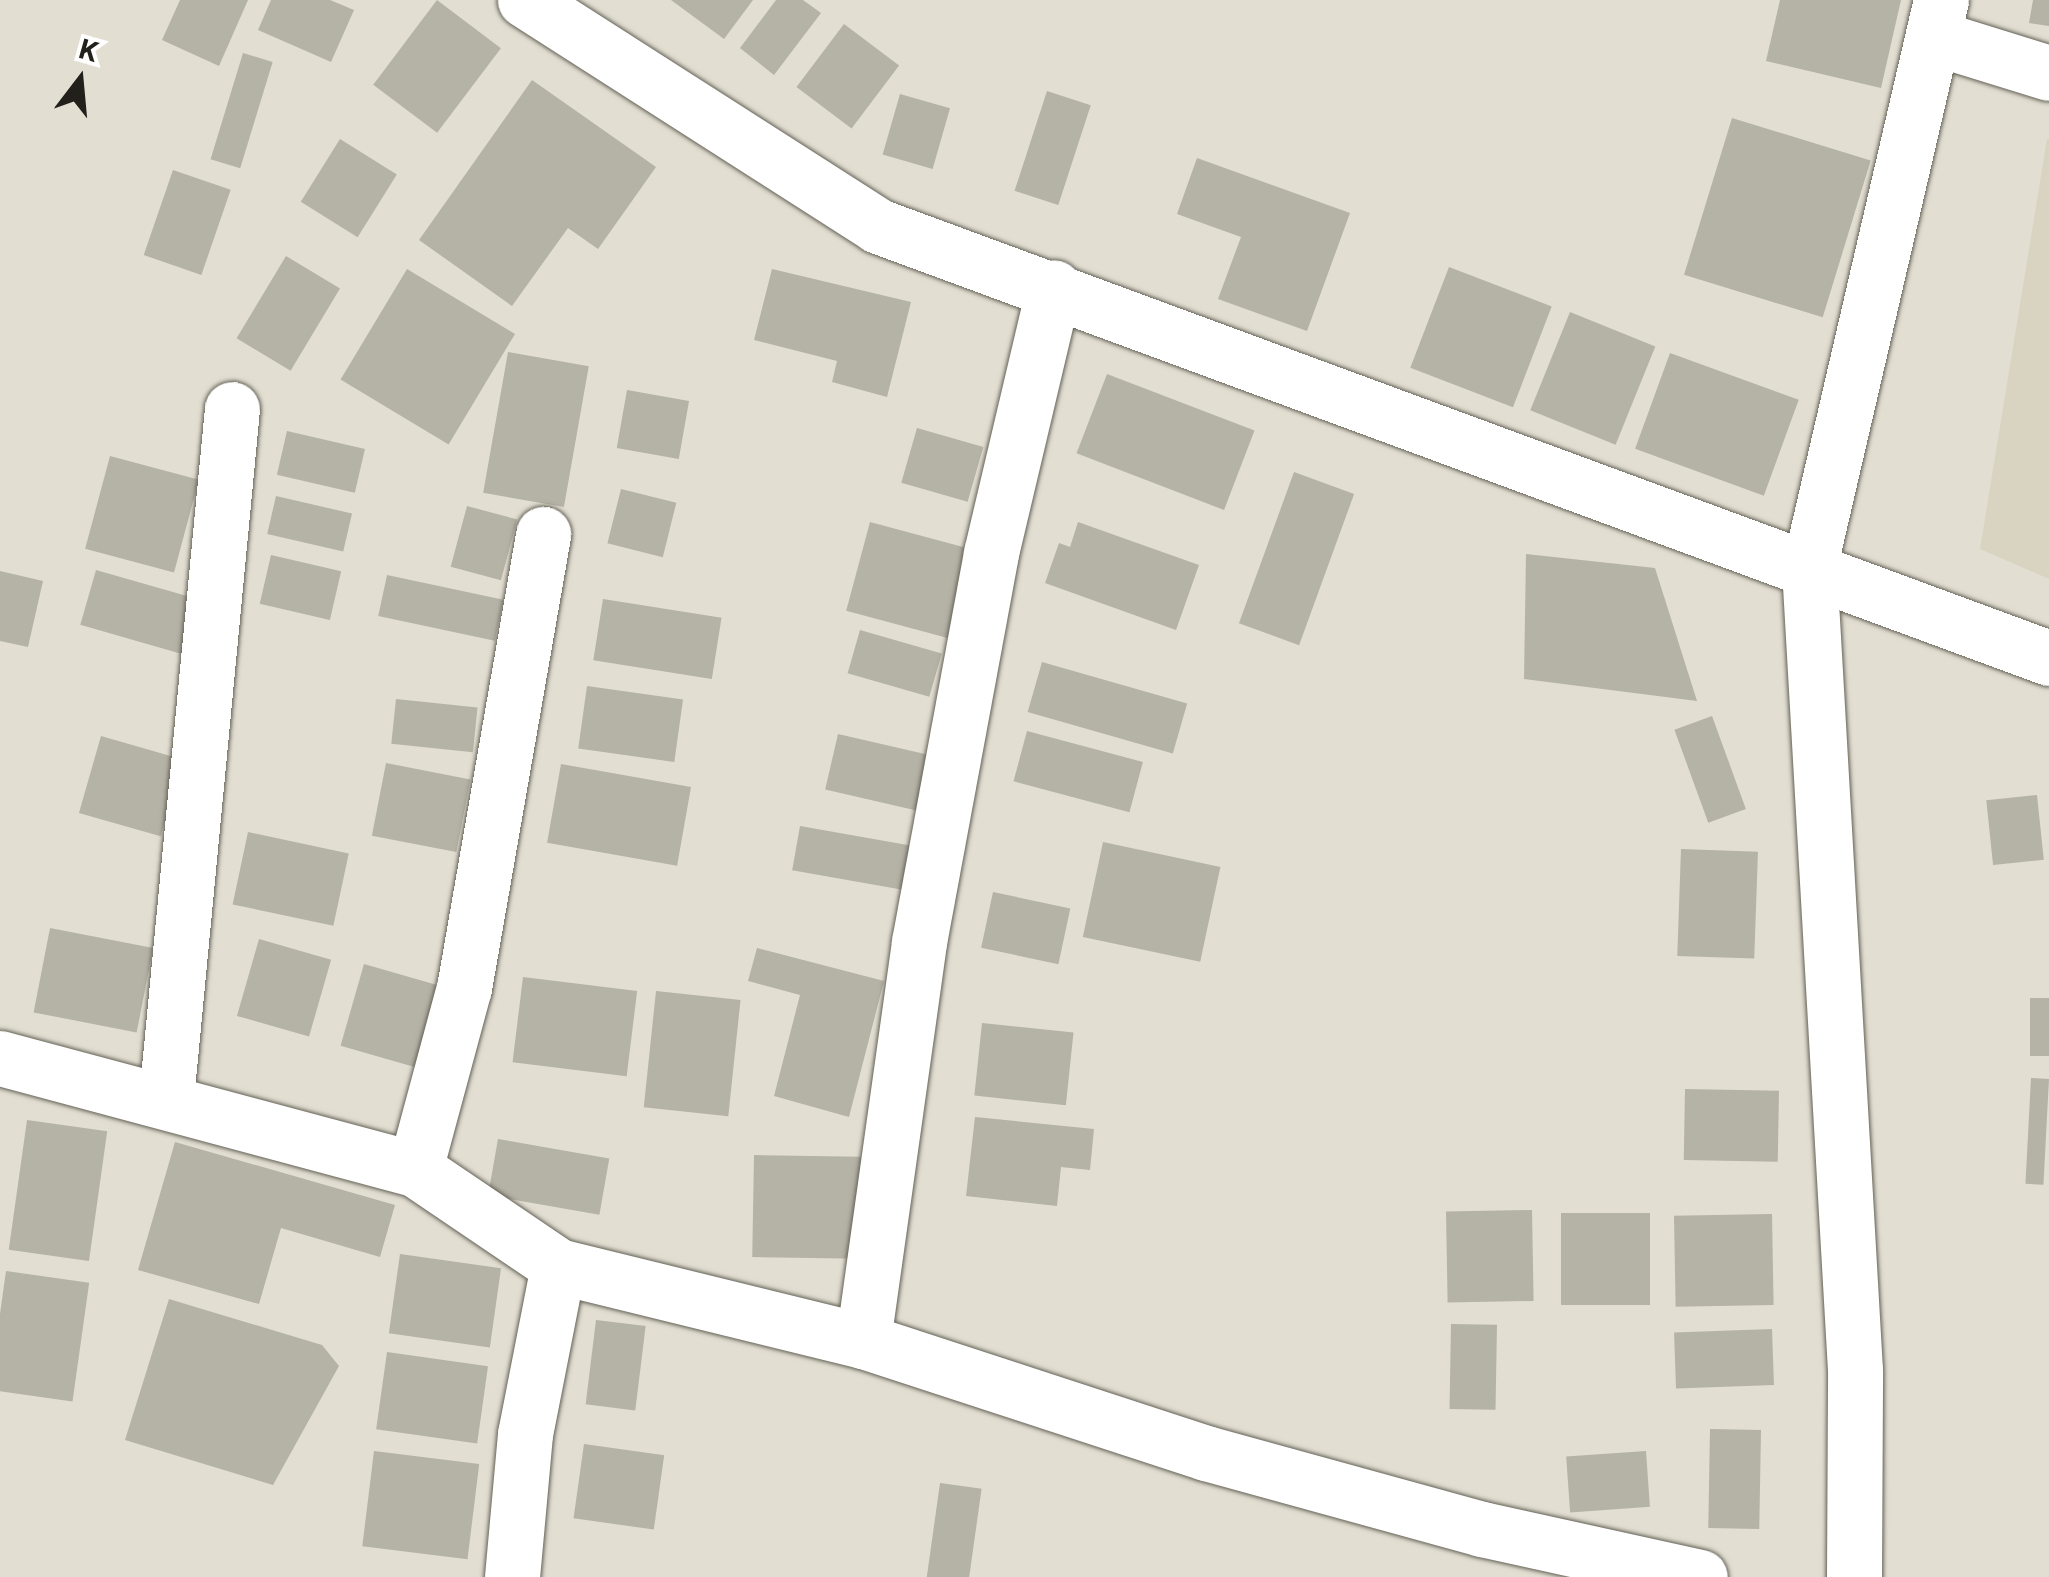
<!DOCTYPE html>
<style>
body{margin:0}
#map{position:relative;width:2049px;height:1577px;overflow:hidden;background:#e2ded2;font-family:Roboto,sans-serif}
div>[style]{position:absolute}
.built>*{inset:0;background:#d9d4c1}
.building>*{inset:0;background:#b5b2a6;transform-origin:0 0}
.roads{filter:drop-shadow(0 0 2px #646156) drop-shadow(0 0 2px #646156)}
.minor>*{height:55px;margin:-27.5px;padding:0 27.5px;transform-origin:27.5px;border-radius:27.5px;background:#fff}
span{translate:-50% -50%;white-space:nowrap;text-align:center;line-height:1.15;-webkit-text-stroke:10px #fff;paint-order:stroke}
.north{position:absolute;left:30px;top:30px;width:100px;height:100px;-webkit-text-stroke:8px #fff;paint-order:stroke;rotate:16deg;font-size:28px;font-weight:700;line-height:40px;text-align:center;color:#21201b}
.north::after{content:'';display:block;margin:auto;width:35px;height:45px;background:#21201b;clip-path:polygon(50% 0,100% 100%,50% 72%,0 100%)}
</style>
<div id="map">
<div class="built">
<div style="clip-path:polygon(2047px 139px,2049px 139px,2049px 579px,1980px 549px)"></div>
</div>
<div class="building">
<div style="clip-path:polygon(180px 0,248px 0,219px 66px,162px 40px)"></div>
<div style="clip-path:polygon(271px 0,330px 0,354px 10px,331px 62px,258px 30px)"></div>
<div style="left:437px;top:0;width:80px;height:106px;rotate:37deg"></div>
<div style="clip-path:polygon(671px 0,753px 0,724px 39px)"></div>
<div style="clip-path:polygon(776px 0,803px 0,821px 13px,774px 75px,740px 48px)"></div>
<div style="clip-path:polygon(1780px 0,1901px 0,1881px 88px,1766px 61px)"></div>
<div style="clip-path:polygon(2033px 0,2049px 0,2049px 26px,2029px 23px)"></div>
<div style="left:844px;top:24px;width:69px;height:79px;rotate:37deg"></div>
<div style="left:243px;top:53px;width:31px;height:111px;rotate:17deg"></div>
<div style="clip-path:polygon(532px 80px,656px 167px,598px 249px,568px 228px,512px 306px,419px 240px)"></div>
<div style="left:1047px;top:91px;width:46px;height:105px;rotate:18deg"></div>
<div style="left:900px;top:94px;width:52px;height:63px;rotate:16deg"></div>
<div style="left:1732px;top:118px;width:145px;height:164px;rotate:17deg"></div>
<div style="left:340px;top:139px;width:67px;height:74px;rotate:32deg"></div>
<div style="clip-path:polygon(1197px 158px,1350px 213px,1307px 331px,1218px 299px,1241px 237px,1177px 214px)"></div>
<div style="left:173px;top:170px;width:61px;height:90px;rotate:19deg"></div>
<div style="left:286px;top:256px;width:63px;height:96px;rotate:31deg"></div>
<div style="left:1449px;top:267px;width:110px;height:108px;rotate:21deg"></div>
<div style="left:407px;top:269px;width:126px;height:129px;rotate:31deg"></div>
<div style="clip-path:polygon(772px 269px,911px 302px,887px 397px,832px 382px,837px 361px,754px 340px)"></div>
<div style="left:1570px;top:312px;width:92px;height:106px;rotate:22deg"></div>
<div style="left:508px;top:352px;width:82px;height:143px;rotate:10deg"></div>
<div style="left:1670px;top:353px;width:137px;height:102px;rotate:20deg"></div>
<div style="left:1107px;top:374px;width:158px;height:85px;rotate:21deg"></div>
<div style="left:627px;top:390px;width:63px;height:59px;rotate:10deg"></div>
<div style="left:917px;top:428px;width:69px;height:57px;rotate:16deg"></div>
<div style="left:287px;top:431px;width:80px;height:45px;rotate:13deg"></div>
<div style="left:110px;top:456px;width:92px;height:96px;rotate:15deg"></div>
<div style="left:1294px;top:472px;width:64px;height:161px;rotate:20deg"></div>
<div style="left:621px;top:489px;width:57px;height:56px;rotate:14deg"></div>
<div style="left:276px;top:496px;width:78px;height:39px;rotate:13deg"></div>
<div style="left:467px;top:506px;width:52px;height:63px;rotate:15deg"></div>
<div style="left:870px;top:522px;width:107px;height:92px;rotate:15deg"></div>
<div style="clip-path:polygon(1078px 522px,1199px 565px,1176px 630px,1045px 583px,1059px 543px,1070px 547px)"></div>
<div style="clip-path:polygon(1526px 554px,1655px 568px,1697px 701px,1524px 679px)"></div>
<div style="left:271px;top:555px;width:72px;height:50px;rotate:13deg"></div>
<div style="left:96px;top:570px;width:112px;height:57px;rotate:16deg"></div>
<div style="clip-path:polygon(0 571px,43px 581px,28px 647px,0 641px)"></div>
<div style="left:387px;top:575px;width:119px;height:42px;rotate:12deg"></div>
<div style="left:603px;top:599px;width:120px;height:62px;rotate:9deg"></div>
<div style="left:860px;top:630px;width:85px;height:45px;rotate:16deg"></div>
<div style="left:1042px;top:662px;width:151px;height:52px;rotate:16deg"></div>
<div style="left:587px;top:686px;width:97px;height:63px;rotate:8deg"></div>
<div style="left:396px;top:699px;width:82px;height:45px;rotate:6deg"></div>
<div style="left:1712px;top:716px;width:99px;height:40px;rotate:70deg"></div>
<div style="left:1027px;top:731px;width:120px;height:52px;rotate:15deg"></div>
<div style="left:838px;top:734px;width:97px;height:57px;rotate:13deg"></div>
<div style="left:101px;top:736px;width:85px;height:80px;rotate:16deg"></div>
<div style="left:386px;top:763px;width:86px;height:74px;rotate:11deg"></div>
<div style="left:561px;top:764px;width:132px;height:80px;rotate:10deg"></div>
<div style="left:2037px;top:795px;width:65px;height:51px;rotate:84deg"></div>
<div style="left:800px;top:826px;width:112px;height:45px;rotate:10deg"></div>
<div style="left:248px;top:832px;width:103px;height:74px;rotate:12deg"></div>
<div style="left:1103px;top:842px;width:120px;height:97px;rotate:12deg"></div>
<div style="left:1681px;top:849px;width:77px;height:107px;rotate:2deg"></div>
<div style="left:993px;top:892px;width:79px;height:57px;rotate:12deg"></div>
<div style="left:50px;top:928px;width:105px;height:86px;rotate:11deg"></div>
<div style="left:259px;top:939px;width:75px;height:80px;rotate:16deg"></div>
<div style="clip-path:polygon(757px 948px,884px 981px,849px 1117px,774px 1096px,800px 995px,748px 981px)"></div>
<div style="left:364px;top:964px;width:85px;height:85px;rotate:16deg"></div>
<div style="left:523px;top:977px;width:115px;height:86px;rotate:7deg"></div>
<div style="left:656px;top:991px;width:85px;height:117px;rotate:6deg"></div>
<div style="left:2030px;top:998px;width:19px;height:58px"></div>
<div style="left:982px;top:1023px;width:92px;height:73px;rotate:6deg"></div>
<div style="left:2031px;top:1078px;width:18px;height:106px;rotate:3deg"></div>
<div style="left:1685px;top:1089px;width:94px;height:71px;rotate:1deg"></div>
<div style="clip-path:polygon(975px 1117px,1094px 1129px,1090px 1170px,1061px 1167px,1057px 1206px,966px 1196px)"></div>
<div style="left:27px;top:1120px;width:81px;height:131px;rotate:8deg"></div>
<div style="left:498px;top:1139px;width:113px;height:57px;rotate:10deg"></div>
<div style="clip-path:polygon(175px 1142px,395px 1205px,380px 1257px,281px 1228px,259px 1304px,138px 1270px)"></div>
<div style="left:754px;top:1155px;width:107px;height:102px;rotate:1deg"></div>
<div style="left:1532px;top:1210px;width:91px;height:86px;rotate:89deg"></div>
<div style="left:1561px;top:1213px;width:89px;height:92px"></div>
<div style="left:1772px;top:1214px;width:91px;height:98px;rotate:89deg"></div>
<div style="left:400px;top:1254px;width:102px;height:80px;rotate:8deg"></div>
<div style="left:6px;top:1271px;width:84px;height:120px;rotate:8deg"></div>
<div style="clip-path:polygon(169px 1299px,322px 1345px,339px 1366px,273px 1485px,125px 1440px)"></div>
<div style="left:596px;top:1320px;width:50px;height:85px;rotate:7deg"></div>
<div style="left:1451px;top:1324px;width:46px;height:85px;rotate:1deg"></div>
<div style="left:1772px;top:1329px;width:56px;height:98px;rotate:88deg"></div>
<div style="left:387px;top:1352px;width:102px;height:78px;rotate:8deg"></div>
<div style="left:1710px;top:1429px;width:51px;height:99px;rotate:1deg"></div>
<div style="left:584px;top:1444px;width:81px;height:75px;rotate:8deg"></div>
<div style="left:374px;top:1451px;width:106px;height:96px;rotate:7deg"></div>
<div style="left:1646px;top:1451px;width:56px;height:80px;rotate:86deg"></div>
<div style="left:940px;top:1483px;width:42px;height:95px;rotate:8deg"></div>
</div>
<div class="roads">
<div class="minor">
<div style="left:525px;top:0;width:419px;rotate:32.6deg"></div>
<div style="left:878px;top:226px;width:1248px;rotate:20.25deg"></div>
<div style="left:1933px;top:37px;width:121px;rotate:17.2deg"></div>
<div style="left:0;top:1058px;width:430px;rotate:15deg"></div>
<div style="left:415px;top:1169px;width:173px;rotate:34.1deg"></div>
<div style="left:558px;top:1266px;width:314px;rotate:13.8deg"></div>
<div style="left:863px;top:1341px;width:361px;rotate:18.1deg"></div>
<div style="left:1206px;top:1453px;width:286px;rotate:15.4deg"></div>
<div style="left:1482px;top:1529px;width:223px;rotate:12.4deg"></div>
<div style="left:166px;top:1099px;width:693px;rotate:-84.54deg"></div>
<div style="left:415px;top:1169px;width:188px;rotate:-74.9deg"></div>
<div style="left:464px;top:988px;width:461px;rotate:-80.1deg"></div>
<div style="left:863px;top:1341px;width:403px;rotate:-82deg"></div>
<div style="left:919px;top:942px;width:396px;rotate:-79.5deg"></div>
<div style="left:991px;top:553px;width:273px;rotate:-76.7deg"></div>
<div style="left:512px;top:1577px;width:144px;rotate:-84.8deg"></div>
<div style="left:525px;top:1434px;width:171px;rotate:-78.9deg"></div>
<div style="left:1854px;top:1577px;width:207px;rotate:-89.7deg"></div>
<div style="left:1855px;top:1370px;width:803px;rotate:-93.28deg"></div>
<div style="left:1809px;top:568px;width:583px;rotate:-76.92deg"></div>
</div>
</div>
<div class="north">K</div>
</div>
